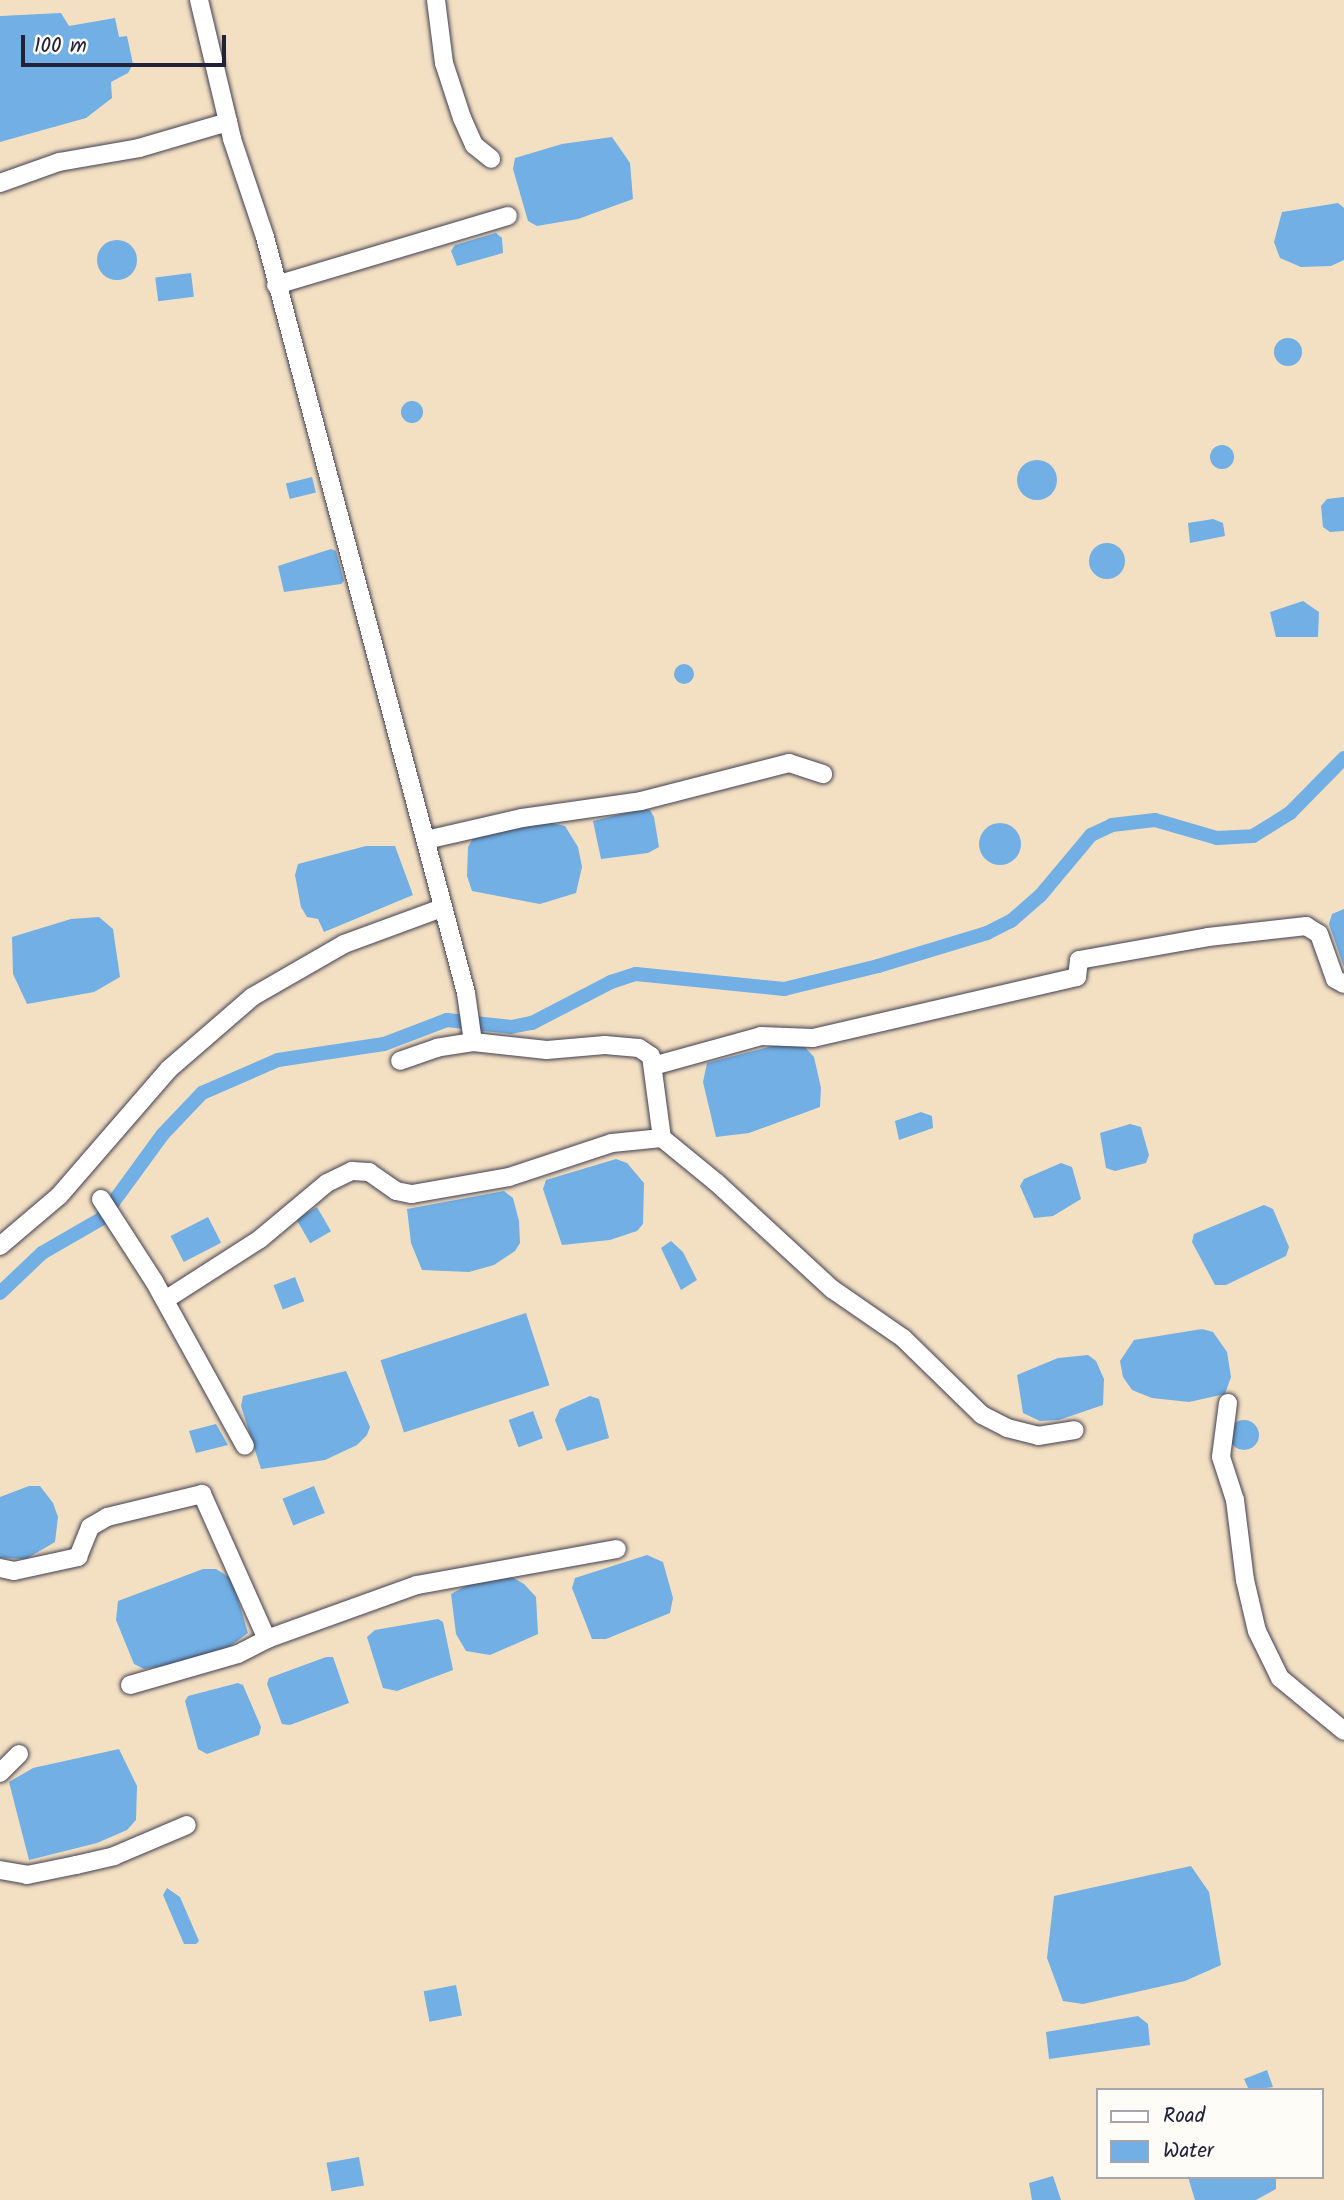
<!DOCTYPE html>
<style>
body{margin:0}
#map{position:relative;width:1344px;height:2200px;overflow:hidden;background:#f3e0c3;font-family:Kalam,sans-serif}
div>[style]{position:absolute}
.water>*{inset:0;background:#71afe4;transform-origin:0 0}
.round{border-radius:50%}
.canal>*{height:14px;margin:-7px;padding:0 7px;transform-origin:7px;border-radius:7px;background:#71afe4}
.roads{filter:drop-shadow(0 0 2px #413e4f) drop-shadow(0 0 2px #413e4f)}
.minor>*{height:18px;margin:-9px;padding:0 9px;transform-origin:9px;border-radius:9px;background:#fff}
span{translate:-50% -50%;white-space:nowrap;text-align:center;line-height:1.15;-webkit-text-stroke:5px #fdfcf7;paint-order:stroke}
.legend{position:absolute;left:1096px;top:2088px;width:228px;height:91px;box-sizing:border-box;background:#fdfcf7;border:2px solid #a5a5ac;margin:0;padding:9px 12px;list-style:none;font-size:21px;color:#22223b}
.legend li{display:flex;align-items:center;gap:14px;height:35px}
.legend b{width:35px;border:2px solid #a5a5ac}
.scale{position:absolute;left:21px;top:35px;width:205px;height:32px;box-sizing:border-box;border:4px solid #22223b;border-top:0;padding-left:9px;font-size:21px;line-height:24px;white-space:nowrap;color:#22223b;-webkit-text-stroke:5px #fdfcf7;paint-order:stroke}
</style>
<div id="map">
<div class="water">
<div style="clip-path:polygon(61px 13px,69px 26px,115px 18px,119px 37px,127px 36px,133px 64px,128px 73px,111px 82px,112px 98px,86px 118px,0 142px,0 16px)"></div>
<div style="clip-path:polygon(612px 137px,630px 163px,633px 199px,578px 219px,537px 226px,528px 221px,513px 169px,515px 158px,562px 144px)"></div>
<div style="clip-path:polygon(1338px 203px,1344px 208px,1344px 260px,1331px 266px,1301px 267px,1280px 258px,1274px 242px,1282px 212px)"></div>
<div style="clip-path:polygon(496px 233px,502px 238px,503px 253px,457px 266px,451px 251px,455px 245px)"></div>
<div class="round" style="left:97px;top:240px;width:40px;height:40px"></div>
<div style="left:191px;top:273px;width:24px;height:36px;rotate:83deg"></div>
<div class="round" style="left:1274px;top:338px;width:28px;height:28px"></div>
<div class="round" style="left:401px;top:401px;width:22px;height:22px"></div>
<div class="round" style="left:1210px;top:445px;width:24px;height:24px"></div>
<div class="round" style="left:1017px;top:460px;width:40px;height:40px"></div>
<div style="left:312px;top:477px;width:16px;height:27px;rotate:76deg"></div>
<div style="clip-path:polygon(1344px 497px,1344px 531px,1330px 532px,1323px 527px,1321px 506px,1327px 499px)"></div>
<div style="clip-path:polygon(1213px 519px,1223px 523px,1225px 536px,1190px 543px,1188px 523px)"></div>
<div class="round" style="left:1089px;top:543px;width:36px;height:36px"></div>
<div style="clip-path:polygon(331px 549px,336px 551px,344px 581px,341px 584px,284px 592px,278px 566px)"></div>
<div style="clip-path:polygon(1303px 601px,1319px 612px,1318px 637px,1276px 637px,1270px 612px)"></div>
<div class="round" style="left:674px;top:664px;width:20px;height:20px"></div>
<div style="clip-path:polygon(641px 809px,650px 810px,654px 817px,659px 847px,648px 853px,601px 859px,593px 821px)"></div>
<div class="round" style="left:979px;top:823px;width:42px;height:42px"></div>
<div style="clip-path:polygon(552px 823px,565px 826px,578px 847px,582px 867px,576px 893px,540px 904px,472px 891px,467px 876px,468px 847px,475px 835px,486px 829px)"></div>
<div style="clip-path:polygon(366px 846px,395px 846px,413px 895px,324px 932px,318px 919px,307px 917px,301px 907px,295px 875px,298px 864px)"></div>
<div style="clip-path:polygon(1344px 909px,1344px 967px,1329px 924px,1332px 914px)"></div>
<div style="clip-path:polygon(99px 917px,113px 929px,120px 977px,94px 992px,27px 1004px,13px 974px,12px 937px,71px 919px)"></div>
<div style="clip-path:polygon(784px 1043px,802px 1044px,814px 1057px,821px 1088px,820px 1107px,749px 1133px,716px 1137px,703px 1082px,707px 1063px)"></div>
<div style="clip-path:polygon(921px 1112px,932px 1116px,933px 1128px,899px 1140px,895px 1121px)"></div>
<div style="clip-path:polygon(1130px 1124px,1141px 1127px,1149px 1155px,1146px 1163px,1115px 1171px,1106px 1168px,1100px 1133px)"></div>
<div style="clip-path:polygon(616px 1159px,627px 1163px,644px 1183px,643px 1224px,637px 1231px,610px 1240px,562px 1245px,543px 1189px,546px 1180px)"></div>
<div style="clip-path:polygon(1061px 1163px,1072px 1167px,1081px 1199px,1053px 1216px,1034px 1218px,1020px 1186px,1024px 1179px)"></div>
<div style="clip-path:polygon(504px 1191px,513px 1198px,519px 1221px,520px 1243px,515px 1251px,494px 1265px,469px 1272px,422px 1270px,411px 1243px,407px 1209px)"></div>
<div style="clip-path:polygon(1264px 1205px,1273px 1209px,1289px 1247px,1286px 1256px,1226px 1285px,1215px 1285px,1192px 1242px,1194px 1234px)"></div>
<div style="left:317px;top:1207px;width:28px;height:24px;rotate:60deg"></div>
<div style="left:208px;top:1217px;width:29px;height:42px;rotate:63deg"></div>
<div style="clip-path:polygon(671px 1241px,683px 1252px,697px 1280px,681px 1290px,661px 1248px)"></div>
<div style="left:295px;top:1277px;width:26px;height:23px;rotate:69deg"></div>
<div style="left:526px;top:1313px;width:76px;height:153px;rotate:72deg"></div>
<div style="clip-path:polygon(1202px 1329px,1213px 1332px,1227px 1352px,1231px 1377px,1225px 1394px,1189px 1402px,1152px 1398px,1132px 1390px,1123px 1377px,1120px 1361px,1134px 1340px)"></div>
<div style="clip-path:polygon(1088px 1355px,1096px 1361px,1104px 1379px,1103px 1405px,1059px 1420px,1040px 1421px,1023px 1413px,1017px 1375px,1058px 1358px)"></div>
<div style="clip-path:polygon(346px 1371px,370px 1427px,367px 1435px,357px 1445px,325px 1460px,261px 1469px,241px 1406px,243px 1396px)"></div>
<div style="clip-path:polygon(590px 1396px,599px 1399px,609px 1438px,567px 1451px,555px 1420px,560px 1409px)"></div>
<div style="left:533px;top:1411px;width:29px;height:26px;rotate:70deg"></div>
<div class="round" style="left:1229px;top:1420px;width:30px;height:30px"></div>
<div style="clip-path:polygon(216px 1424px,228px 1445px,196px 1453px,189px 1431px)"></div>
<div style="clip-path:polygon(29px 1486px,40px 1486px,53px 1503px,58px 1517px,55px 1542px,26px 1559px,0 1558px,0 1497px)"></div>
<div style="left:314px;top:1486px;width:29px;height:34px;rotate:68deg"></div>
<div style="clip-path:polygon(647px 1555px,663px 1562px,673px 1598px,670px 1613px,606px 1639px,592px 1639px,572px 1588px,575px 1578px)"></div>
<div style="clip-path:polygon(203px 1569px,216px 1569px,232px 1579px,248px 1633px,222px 1652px,176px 1664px,144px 1669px,134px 1664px,116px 1620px,118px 1601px)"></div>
<div style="clip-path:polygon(510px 1576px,524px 1584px,536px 1597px,538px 1634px,490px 1655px,466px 1651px,456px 1634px,451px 1594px,477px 1580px)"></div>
<div style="clip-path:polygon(438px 1619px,443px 1622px,453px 1670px,397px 1691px,383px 1688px,367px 1637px,375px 1630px)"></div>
<div style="clip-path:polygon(326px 1657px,333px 1657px,349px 1703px,290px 1725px,282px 1724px,267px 1684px,269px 1678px)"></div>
<div style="clip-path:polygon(238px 1683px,243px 1685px,261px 1727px,259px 1735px,207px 1754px,198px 1749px,185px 1701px,188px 1696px)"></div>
<div style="clip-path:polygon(119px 1749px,137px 1786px,136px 1820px,127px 1830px,97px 1843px,29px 1860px,9px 1782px,33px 1768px)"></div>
<div style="clip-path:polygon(1191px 1866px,1209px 1892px,1221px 1965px,1185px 1981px,1083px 2004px,1063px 2001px,1047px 1958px,1054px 1896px)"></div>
<div style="clip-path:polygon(167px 1888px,180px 1897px,199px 1941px,196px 1944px,184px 1944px,163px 1895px)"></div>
<div style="left:456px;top:1985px;width:31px;height:33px;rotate:79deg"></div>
<div style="clip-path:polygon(1138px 2016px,1148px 2024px,1150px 2045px,1049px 2059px,1046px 2032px)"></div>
<div style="clip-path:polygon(1267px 2070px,1273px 2087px,1249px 2090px,1244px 2079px)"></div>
<div style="left:359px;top:2157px;width:29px;height:33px;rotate:80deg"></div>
<div style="clip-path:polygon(1053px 2176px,1061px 2200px,1032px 2200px,1029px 2183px)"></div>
<div style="clip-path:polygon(1188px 2177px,1276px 2177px,1276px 2189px,1256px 2200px,1195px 2200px)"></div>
</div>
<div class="canal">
<div style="left:0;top:1293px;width:58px;rotate:-43.6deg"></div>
<div style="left:42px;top:1253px;width:68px;rotate:-30deg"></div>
<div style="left:101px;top:1219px;width:105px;rotate:-53.9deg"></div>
<div style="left:163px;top:1134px;width:57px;rotate:-46.4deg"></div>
<div style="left:202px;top:1093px;width:83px;rotate:-23.5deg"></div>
<div style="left:278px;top:1060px;width:107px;rotate:-8.6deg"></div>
<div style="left:384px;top:1044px;width:67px;rotate:-20.9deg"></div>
<div style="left:447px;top:1020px;width:64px;rotate:6.2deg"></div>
<div style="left:511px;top:1027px;width:21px;rotate:-11deg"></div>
<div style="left:532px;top:1023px;width:89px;rotate:-27.4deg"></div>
<div style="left:611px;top:982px;width:26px;rotate:-18deg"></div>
<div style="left:636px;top:974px;width:149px;rotate:5.8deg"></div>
<div style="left:784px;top:989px;width:97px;rotate:-13.7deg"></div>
<div style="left:878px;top:966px;width:114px;rotate:-16.8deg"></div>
<div style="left:987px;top:933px;width:27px;rotate:-27deg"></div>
<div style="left:1011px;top:921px;width:38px;rotate:-41deg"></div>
<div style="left:1040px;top:896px;width:80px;rotate:-50.1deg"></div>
<div style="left:1091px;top:835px;width:23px;rotate:-25deg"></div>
<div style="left:1112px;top:825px;width:43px;rotate:-6.6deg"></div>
<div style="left:1155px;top:820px;width:65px;rotate:16.2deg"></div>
<div style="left:1217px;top:838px;width:36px;rotate:-3deg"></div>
<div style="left:1253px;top:836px;width:44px;rotate:-31.9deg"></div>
<div style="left:1290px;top:813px;width:77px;rotate:-45.5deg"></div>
</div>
<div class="roads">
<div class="minor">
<div style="left:199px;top:0;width:143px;rotate:76.6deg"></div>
<div style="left:232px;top:139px;width:103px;rotate:71.4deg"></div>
<div style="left:265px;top:237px;width:782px;rotate:75.11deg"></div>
<div style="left:466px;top:993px;width:49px;rotate:81.9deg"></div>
<div style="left:473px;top:1042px;width:36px;rotate:171deg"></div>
<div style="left:437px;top:1048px;width:39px;rotate:161deg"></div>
<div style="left:436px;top:0;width:64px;rotate:82.8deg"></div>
<div style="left:444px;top:63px;width:58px;rotate:71.9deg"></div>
<div style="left:462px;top:118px;width:30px;rotate:66deg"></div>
<div style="left:474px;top:145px;width:22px;rotate:39deg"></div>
<div style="left:0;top:183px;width:63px;rotate:-19.6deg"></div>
<div style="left:59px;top:162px;width:81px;rotate:-9.9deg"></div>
<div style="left:139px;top:148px;width:93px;rotate:-16.3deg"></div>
<div style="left:276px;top:285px;width:242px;rotate:-16.6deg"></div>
<div style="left:426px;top:840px;width:98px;rotate:-12.9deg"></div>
<div style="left:522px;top:818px;width:120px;rotate:-8.1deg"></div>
<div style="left:641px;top:801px;width:153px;rotate:-14.4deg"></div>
<div style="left:789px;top:763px;width:36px;rotate:18deg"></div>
<div style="left:473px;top:1042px;width:74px;rotate:6.2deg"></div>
<div style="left:547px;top:1050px;width:58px;rotate:-4.9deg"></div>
<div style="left:605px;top:1045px;width:34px;rotate:5deg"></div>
<div style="left:639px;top:1048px;width:14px;rotate:34deg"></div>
<div style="left:651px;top:1056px;width:83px;rotate:82.4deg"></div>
<div style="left:653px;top:1066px;width:112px;rotate:-15.5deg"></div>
<div style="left:761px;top:1036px;width:52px;rotate:2.2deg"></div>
<div style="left:813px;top:1038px;width:271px;rotate:-13deg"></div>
<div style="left:1077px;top:977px;width:17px;rotate:-83deg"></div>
<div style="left:1079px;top:960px;width:131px;rotate:-10.1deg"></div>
<div style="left:1208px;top:937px;width:99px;rotate:-6.4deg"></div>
<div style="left:1306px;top:926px;width:15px;rotate:32deg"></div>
<div style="left:1319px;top:934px;width:48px;rotate:70.4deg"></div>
<div style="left:1335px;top:979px;width:10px;rotate:29deg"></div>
<div style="left:101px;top:1199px;width:98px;rotate:57.1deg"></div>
<div style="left:154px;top:1281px;width:188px;rotate:61.1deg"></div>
<div style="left:0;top:1246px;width:77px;rotate:-40.3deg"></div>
<div style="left:59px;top:1196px;width:168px;rotate:-49.1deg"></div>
<div style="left:169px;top:1069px;width:110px;rotate:-40.9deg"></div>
<div style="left:252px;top:997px;width:106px;rotate:-29.9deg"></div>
<div style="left:344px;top:944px;width:104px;rotate:-20.2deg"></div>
<div style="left:165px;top:1300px;width:113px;rotate:-32.7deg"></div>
<div style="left:260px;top:1239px;width:87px;rotate:-39.9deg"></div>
<div style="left:327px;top:1183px;width:28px;rotate:-26deg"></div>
<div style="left:352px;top:1171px;width:17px;rotate:3deg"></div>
<div style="left:369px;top:1172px;width:33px;rotate:35deg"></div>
<div style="left:396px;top:1191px;width:16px;rotate:11deg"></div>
<div style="left:412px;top:1194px;width:98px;rotate:-9.9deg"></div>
<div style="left:509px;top:1177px;width:108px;rotate:-18.3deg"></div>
<div style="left:612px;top:1143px;width:50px;rotate:-5.7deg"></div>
<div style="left:662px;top:1138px;width:71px;rotate:39.3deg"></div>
<div style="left:717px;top:1183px;width:156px;rotate:42.7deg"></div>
<div style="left:832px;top:1289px;width:86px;rotate:34.6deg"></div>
<div style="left:903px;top:1338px;width:110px;rotate:44.3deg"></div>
<div style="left:982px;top:1415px;width:28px;rotate:27deg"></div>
<div style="left:1007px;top:1428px;width:32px;rotate:14deg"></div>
<div style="left:1038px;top:1436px;width:37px;rotate:-9deg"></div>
<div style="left:1228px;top:1403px;width:54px;rotate:97.4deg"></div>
<div style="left:1221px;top:1457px;width:45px;rotate:72deg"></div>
<div style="left:1235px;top:1500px;width:81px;rotate:82.9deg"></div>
<div style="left:1245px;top:1580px;width:52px;rotate:76.8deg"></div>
<div style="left:1257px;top:1631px;width:52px;rotate:63.9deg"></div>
<div style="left:1280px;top:1678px;width:83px;rotate:39.6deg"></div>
<div style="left:0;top:1568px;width:14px;rotate:12deg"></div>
<div style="left:14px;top:1571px;width:66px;rotate:-12.3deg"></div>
<div style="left:78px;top:1557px;width:32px;rotate:-68deg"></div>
<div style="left:90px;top:1527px;width:20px;rotate:-30deg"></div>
<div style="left:107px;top:1517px;width:98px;rotate:-13.6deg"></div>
<div style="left:202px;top:1494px;width:159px;rotate:65.9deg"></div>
<div style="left:130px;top:1685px;width:112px;rotate:-16deg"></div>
<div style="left:238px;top:1654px;width:33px;rotate:-27deg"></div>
<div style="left:267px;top:1639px;width:159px;rotate:-19.8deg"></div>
<div style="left:417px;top:1585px;width:203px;rotate:-10.2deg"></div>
<div style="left:0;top:1773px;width:27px;rotate:-45deg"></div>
<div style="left:0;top:1870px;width:27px;rotate:10deg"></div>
<div style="left:27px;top:1875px;width:50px;rotate:-11.5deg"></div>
<div style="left:76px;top:1865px;width:39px;rotate:-13deg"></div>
<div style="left:114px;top:1856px;width:79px;rotate:-23deg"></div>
</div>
</div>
<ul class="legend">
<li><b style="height:9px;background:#fff"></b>Road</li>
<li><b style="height:19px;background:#71afe4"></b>Water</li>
</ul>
<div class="scale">100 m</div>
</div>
